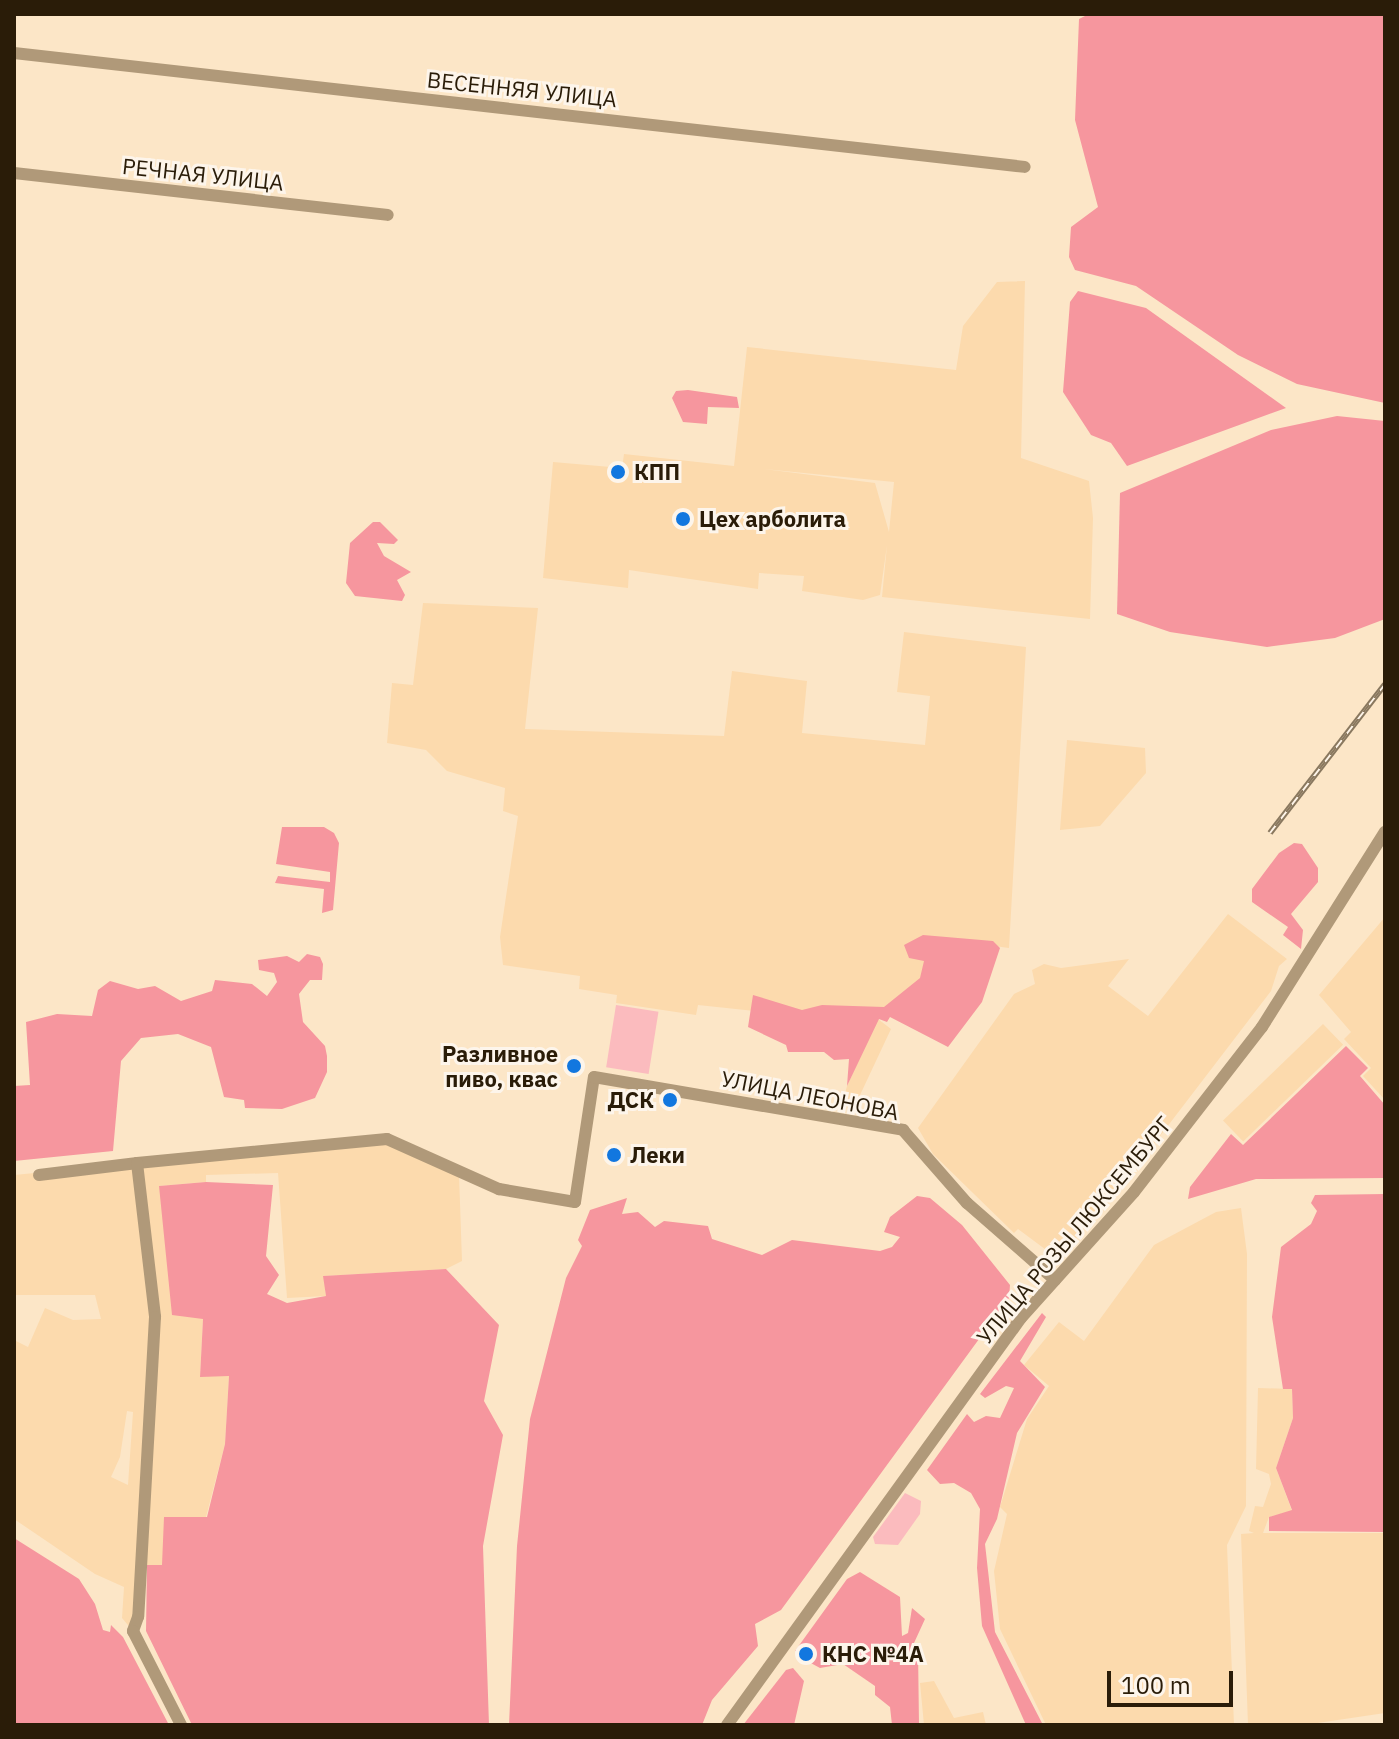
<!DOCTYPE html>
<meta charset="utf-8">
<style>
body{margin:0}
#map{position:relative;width:1399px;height:1739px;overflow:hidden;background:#fce6c7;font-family:"IBM Plex Sans",sans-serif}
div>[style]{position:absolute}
.built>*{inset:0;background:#fcdaad;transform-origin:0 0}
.green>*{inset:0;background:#fbbbbe;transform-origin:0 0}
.forest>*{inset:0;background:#f6969e}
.minor>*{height:12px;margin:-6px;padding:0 6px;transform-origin:6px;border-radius:6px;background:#b09979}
.rail>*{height:6px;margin-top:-3px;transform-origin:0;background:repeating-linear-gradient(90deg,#fdf5eb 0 9px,#89785f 0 18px);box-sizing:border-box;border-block:2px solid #89785f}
.dots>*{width:22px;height:22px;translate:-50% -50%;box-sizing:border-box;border:4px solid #fdf5eb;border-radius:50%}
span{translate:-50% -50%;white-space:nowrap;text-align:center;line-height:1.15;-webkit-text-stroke:6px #fdf5eb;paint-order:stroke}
.street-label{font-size:22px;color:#2a1c08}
.poi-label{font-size:22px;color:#2a1c08;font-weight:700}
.left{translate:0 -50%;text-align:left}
.right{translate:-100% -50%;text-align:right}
.frame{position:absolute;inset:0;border:16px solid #2a1c08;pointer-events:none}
.scale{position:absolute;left:1107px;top:1671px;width:126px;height:36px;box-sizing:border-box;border:4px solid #2a1c08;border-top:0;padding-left:10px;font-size:24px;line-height:28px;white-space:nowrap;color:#2a1c08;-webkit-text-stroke:6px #fdf5eb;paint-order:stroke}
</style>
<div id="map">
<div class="built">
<div style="clip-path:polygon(evenodd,1025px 281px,1021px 458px,1089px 481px,1093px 518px,1090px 619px,882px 597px,887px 545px,880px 595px,863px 600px,802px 591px,804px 576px,759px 573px,758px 589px,629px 570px,628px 588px,543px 578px,553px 462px,622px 468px,624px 454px,734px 466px,747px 347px,956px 370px,963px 326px,997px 282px,1025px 281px,764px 469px,894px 482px,889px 532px,875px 483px,764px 469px)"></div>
<div style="clip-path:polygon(423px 603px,538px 608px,525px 729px,724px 736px,732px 671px,807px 681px,802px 733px,925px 745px,930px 696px,897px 692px,904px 632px,1026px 647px,1009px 948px,994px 946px,878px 1019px,891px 1029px,853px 1110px,842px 1105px,847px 1086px,875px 1024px,698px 1005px,696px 1015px,616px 1003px,617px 995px,579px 989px,580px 976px,503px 965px,500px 937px,518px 816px,503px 811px,505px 788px,447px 771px,426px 750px,387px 743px,392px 683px,413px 685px)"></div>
<div style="clip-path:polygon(1067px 740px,1145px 748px,1146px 773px,1100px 826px,1060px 830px)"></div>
<div style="clip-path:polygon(1228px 914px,1287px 959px,1279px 966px,1271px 991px,1105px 1208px,1057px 1258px,1018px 1229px,1014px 1233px,933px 1154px,918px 1128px,1014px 994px,1035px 984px,1032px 970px,1044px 964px,1061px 968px,1129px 959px,1108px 986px,1148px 1016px)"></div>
<div style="clip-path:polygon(1385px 917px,1385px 1100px,1363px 1076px,1371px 1068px,1344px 1039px,1351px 1032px,1319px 995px)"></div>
<div style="left:1323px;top:1024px;width:29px;height:139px;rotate:46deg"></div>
<div style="clip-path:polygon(evenodd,387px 1139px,459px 1174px,462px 1261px,446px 1269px,324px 1276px,326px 1296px,287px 1298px,278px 1173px,206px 1175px,206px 1182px,159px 1186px,203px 1319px,200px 1376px,229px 1376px,225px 1444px,206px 1517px,162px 1566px,147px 1565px,147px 1560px,133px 1631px,122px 1618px,124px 1587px,95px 1574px,14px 1519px,14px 1340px,28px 1347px,45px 1308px,73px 1320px,101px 1319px,95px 1295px,14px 1295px,14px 1175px,387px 1139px,127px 1411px,133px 1412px,128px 1485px,111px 1477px,120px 1457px,127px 1411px)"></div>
<div style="clip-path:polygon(1241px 1208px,1247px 1254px,1246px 1506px,1227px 1545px,1234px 1725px,1046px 1725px,1000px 1629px,994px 1571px,1007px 1514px,1000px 1507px,1027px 1419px,1049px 1386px,1024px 1365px,1059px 1322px,1084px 1341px,1154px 1245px,1216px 1212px)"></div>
<div style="clip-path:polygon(1258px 1388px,1292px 1389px,1293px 1418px,1276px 1468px,1292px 1511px,1269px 1517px,1263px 1533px,1385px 1533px,1385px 1713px,1304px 1725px,1248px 1725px,1241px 1534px,1254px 1533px,1249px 1531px,1255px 1506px,1263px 1507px,1271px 1484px,1269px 1474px,1256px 1469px)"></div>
<div style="clip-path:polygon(934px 1681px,954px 1718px,983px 1712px,986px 1725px,924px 1725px,920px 1683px)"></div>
</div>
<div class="green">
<div style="left:616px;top:1005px;width:43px;height:63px;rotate:9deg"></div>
<div style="clip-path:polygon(905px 1493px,921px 1501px,920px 1514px,898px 1545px,875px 1544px,873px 1537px)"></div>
</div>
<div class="forest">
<div style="clip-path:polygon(1089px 14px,1385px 14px,1385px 403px,1297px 384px,1238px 355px,1136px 286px,1075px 270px,1069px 257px,1071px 227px,1098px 207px,1075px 120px,1079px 19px)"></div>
<div style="clip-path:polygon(1078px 291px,1146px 308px,1286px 408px,1127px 466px,1111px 443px,1091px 435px,1063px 392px,1070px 302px)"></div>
<div style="clip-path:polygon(688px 390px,737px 397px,739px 408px,708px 407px,707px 424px,683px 422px,672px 398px,676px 391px)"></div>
<div style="clip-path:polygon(1337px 416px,1385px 421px,1385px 619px,1335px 638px,1267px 647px,1170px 632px,1117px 614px,1120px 493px,1271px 430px)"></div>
<div style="clip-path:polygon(373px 522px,380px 522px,398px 540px,394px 544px,377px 543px,384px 556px,411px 572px,397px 580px,405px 595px,402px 601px,355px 596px,346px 583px,350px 543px)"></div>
<div style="clip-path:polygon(282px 827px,324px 827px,334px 833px,339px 843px,333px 910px,322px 913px,324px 889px,275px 883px,278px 876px,330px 882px,330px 872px,276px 864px)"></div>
<div style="clip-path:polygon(1294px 843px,1302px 844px,1318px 868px,1318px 882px,1291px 914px,1303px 930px,1301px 949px,1283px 935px,1288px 927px,1252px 902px,1252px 889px,1279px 853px)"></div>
<div style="clip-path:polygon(923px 935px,993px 941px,1000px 948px,982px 1002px,948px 1047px,890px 1017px,887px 1022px,879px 1019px,847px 1086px,849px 1059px,834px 1060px,824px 1052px,788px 1052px,786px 1045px,748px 1027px,753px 995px,802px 1010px,822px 1005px,884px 1007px,920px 978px,924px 961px,909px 958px,904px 945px)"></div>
<div style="clip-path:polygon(307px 954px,320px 957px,323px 964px,322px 980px,310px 980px,299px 994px,303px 1022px,325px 1046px,327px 1056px,327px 1072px,315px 1098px,282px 1109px,245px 1108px,244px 1100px,224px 1097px,211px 1047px,178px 1034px,141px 1038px,121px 1061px,113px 1151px,14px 1161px,14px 1086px,30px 1085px,26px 1022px,57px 1014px,92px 1016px,98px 990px,110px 981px,138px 989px,155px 986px,181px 1001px,212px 991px,215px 980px,252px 984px,267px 996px,277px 982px,274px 973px,259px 970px,258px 960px,287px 956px,299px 962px)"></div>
<div style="clip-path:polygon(1346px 1046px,1368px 1068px,1360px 1076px,1385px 1105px,1385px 1178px,1256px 1179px,1188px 1199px,1190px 1187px,1231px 1134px,1243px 1145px)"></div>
<div style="clip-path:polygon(206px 1182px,273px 1185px,266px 1256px,279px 1275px,267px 1294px,287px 1303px,326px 1296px,323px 1276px,446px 1269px,499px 1325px,484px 1401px,503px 1435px,483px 1546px,489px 1725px,192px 1725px,146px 1631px,147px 1565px,162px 1565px,164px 1517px,207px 1517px,225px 1444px,229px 1376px,200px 1377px,203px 1319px,172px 1315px,159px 1186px)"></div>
<div style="clip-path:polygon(1385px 1194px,1385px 1532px,1269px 1531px,1269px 1517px,1292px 1510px,1276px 1468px,1293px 1418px,1292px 1389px,1283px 1389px,1272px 1317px,1281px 1247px,1311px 1224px,1317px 1211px,1311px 1203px,1315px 1195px)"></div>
<div style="clip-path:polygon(917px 1196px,930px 1198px,962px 1225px,1010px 1285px,1009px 1298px,781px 1610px,755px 1624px,758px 1646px,712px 1700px,702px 1725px,509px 1725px,517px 1546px,530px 1419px,566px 1278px,582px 1246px,578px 1240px,590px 1210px,627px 1198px,622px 1214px,638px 1212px,655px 1227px,664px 1221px,708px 1226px,712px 1239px,762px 1255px,792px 1240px,880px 1251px,892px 1247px,900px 1237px,884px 1232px,890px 1217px)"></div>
<div style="clip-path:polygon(1042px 1313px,1046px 1317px,1020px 1361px,1045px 1387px,1017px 1433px,997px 1519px,985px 1544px,995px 1632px,1043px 1725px,1026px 1725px,982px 1626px,977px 1568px,980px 1509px,971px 1493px,954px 1483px,940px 1484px,927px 1470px,967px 1414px,974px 1422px,986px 1416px,1000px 1418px,1014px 1388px,1006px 1386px,985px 1398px,980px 1394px)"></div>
<div style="clip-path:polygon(14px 1538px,79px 1579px,95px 1604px,103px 1630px,110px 1632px,111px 1625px,123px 1637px,169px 1725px,14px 1725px)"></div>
<div style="clip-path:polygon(860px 1572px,900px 1597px,902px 1636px,908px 1633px,912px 1608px,925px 1619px,914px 1643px,918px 1649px,919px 1725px,892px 1725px,890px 1707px,875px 1695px,875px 1686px,843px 1664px,820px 1668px,807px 1661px,810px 1651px,795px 1651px,847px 1579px)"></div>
<div style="clip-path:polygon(793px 1668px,804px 1681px,794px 1725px,743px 1725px,786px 1670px)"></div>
</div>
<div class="minor">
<div style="left:14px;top:53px;width:1017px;rotate:6.43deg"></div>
<div style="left:14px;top:173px;width:376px;rotate:6.4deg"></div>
<div style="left:137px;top:1163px;width:251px;rotate:-5.5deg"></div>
<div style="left:387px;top:1139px;width:123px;rotate:24.1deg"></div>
<div style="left:499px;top:1189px;width:77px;rotate:9.7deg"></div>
<div style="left:575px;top:1202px;width:126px;rotate:-81.4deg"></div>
<div style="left:594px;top:1077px;width:314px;rotate:9.7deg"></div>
<div style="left:903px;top:1130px;width:97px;rotate:48.8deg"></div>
<div style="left:967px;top:1203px;width:117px;rotate:41.2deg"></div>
<div style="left:39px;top:1175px;width:99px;rotate:-7deg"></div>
<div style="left:137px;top:1163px;width:155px;rotate:83.3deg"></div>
<div style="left:155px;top:1317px;width:300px;rotate:93.2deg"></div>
<div style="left:138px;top:1617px;width:15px;rotate:110deg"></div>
<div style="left:133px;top:1631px;width:106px;rotate:62.9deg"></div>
<div style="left:727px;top:1725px;width:502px;rotate:-54.16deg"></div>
<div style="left:1021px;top:1318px;width:169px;rotate:-48.1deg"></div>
<div style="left:1134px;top:1192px;width:209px;rotate:-52.2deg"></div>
<div style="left:1262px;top:1027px;width:231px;rotate:-57.8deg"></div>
</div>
<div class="rail">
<div style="left:1270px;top:833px;width:188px;rotate:-52.3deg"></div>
</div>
<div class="dots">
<div style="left:618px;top:472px;background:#1277df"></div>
<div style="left:683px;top:519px;background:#1277df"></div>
<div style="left:574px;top:1066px;background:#1277df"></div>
<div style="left:670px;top:1100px;background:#1277df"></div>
<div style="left:614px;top:1155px;background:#1277df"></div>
<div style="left:806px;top:1654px;background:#1277df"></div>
</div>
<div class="street-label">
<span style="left:522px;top:89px;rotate:6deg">ВЕСЕННЯЯ УЛИЦА</span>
<span style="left:203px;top:174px;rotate:6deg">РЕЧНАЯ УЛИЦА</span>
<span style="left:810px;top:1095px;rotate:11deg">УЛИЦА ЛЕОНОВА</span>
<span style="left:1074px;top:1230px;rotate:-50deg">УЛИЦА РОЗЫ ЛЮКСЕМБУРГ</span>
</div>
<div class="poi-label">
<span class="left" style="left:634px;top:472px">КПП</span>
<span class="left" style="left:699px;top:519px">Цех арболита</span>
<span class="right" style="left:558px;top:1066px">Разливное<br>пиво, квас</span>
<span class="right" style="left:654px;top:1100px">ДСК</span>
<span class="left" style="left:630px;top:1155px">Леки</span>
<span class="left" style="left:822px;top:1654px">КНС №4А</span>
</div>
<div class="frame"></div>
<div class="scale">100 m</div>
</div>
